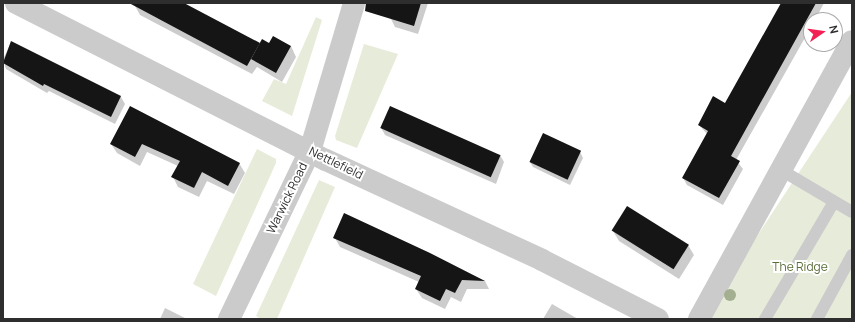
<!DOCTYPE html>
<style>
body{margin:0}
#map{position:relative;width:855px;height:322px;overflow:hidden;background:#fff;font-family:Manrope,sans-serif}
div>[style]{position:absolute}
.green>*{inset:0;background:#e7ecda}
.shadow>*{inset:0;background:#0003}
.building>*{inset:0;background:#151515;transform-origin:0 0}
.service>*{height:12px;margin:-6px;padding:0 6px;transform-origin:6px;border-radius:6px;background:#cbcbcb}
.minor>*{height:22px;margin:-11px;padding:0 11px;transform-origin:11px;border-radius:11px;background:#cbcbcb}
.trees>*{width:12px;height:12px;margin:-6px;border-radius:50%;background:#a4af91}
span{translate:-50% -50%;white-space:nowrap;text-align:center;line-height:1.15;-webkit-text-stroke:4px #fff;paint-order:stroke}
.street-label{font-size:12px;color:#2e2e2e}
.park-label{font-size:12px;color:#596d37}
.frame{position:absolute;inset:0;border:4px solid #2e2e2e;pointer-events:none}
.north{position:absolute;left:803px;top:12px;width:40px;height:40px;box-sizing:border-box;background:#fff;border:1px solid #ababab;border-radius:50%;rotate:77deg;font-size:11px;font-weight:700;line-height:16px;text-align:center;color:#2e2e2e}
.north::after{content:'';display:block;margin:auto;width:14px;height:18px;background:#f32153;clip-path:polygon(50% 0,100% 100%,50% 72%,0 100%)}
</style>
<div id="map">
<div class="green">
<div style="clip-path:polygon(316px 17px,322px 20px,292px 116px,262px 101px,274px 79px,286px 84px)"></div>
<div style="clip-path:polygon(364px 44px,398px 54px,357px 148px,336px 140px,335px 136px)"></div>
<div style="clip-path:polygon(852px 92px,852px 319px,703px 319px,707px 312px)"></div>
<div style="clip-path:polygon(257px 149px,276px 159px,276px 163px,216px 296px,193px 284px)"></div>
<div style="clip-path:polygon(319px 180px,335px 187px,277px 319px,261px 319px,256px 316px)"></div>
</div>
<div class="shadow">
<div style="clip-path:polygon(136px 3px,181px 3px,259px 44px,291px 46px,296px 57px,282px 82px,257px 67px,252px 74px,140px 15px,135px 6px)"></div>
<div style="clip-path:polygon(396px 3px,428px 3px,418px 34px,395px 27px,391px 19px)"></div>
<div style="clip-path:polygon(783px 3px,824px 3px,815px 20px,811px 20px,811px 27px,736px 160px,743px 169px,723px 205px,687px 185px,683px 178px,707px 134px,699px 125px,725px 105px)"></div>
<div style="clip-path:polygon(11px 42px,121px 97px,125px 104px,115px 124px,49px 91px,47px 93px,6px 69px,3px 60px)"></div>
<div style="clip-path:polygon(131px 107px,239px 163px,245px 173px,234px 194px,207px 181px,199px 197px,178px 187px,173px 177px,178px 166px,147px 152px,140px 166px,117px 153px,111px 144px)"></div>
<div style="clip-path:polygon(381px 128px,500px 155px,504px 162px,496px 184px,385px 135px)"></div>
<div style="clip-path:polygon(580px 152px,583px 158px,570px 185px,533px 167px,530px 162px)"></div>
<div style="clip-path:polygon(345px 215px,485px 281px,489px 289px,467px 289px,461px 302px,451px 297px,445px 309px,422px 298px,416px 289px,419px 282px,340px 247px,335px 238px)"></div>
<div style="clip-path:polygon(613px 231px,688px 245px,694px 255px,679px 279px,619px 241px)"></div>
<div style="clip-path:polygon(552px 304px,578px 319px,543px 319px)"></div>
<div style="clip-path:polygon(165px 308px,187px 319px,160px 319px)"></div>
</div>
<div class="building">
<div style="clip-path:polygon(129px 3px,184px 3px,260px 43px,247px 66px)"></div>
<div style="clip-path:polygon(366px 3px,421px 3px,414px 26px,365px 11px)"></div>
<div style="clip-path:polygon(781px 3px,816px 3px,731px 156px,740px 161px,719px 198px,682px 178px,708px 131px,698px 125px,713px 96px,725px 103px)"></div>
<div style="clip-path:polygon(273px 36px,291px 46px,276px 73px,251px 59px,262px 39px,269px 43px)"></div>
<div style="clip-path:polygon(11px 41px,121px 96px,111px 117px,44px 84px,43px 86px,3px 63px)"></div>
<div style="clip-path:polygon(130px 106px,240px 163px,228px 186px,202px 172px,194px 188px,171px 177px,180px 161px,142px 144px,135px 157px,110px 144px)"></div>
<div style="left:390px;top:106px;width:121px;height:24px;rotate:24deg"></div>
<div style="left:543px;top:133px;width:42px;height:32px;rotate:25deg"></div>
<div style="left:627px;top:206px;width:73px;height:29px;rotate:32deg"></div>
<div style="clip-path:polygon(344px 213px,430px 253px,485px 281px,462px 280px,455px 293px,446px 289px,440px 301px,415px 289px,421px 276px,333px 238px)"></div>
</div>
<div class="service">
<div style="left:781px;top:170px;width:82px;rotate:30.6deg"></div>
<div style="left:765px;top:319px;width:136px;rotate:-59.5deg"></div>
<div style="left:817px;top:319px;width:73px;rotate:-61.3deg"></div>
</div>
<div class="minor">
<div style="left:16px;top:3px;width:347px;rotate:26.9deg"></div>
<div style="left:326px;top:160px;width:238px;rotate:24.8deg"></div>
<div style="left:542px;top:260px;width:130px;rotate:27deg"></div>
<div style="left:229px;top:319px;width:187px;rotate:-64.3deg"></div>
<div style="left:310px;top:151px;width:154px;rotate:-73.4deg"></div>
<div style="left:699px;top:319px;width:317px;rotate:-61.2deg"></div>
</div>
<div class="trees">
<div style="left:730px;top:295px"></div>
</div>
<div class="street-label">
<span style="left:336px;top:163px;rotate:26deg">Nettlefield</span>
<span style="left:287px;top:198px;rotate:-64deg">Warwick Road</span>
</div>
<div class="park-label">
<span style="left:800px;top:267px">The Ridge</span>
</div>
<div class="frame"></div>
<div class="north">N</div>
</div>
